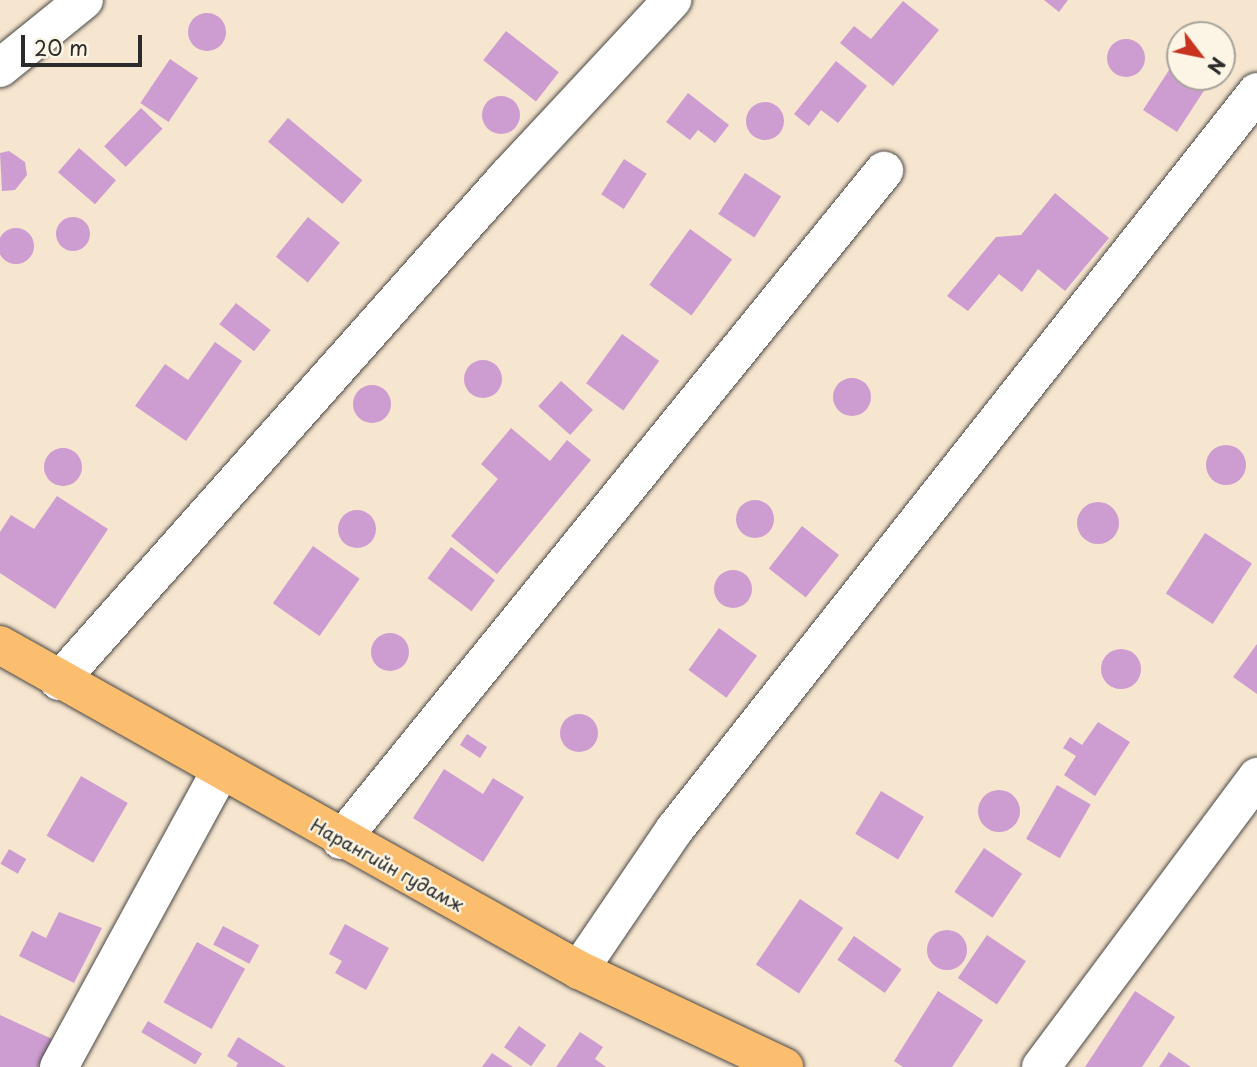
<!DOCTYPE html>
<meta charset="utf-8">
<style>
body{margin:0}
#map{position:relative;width:1257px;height:1067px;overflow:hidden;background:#f7e6cf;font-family:"Playpen Sans",sans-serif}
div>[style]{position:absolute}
.building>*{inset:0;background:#cd9cd0;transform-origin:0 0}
.round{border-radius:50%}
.roads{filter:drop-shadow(0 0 2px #4a4744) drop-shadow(0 0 2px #4a4744)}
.minor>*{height:38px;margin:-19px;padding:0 19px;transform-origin:19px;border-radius:19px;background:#fff}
.major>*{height:38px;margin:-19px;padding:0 19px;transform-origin:19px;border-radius:19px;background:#fbbd6e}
span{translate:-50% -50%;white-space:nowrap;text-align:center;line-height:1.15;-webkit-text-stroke:5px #fcf5e5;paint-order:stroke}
.street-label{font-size:18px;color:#2b2b2b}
.north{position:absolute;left:1166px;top:21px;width:70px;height:70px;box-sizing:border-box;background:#fcf5e5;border:2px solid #a8a49b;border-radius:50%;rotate:122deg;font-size:19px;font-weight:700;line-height:28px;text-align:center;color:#2b2b2b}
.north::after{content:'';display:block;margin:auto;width:24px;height:32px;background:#c8321e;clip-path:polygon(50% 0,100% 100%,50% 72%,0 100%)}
.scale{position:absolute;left:21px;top:35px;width:121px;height:32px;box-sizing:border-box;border:4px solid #2b2b2b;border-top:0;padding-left:9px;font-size:21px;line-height:24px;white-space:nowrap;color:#2b2b2b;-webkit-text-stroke:5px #fcf5e5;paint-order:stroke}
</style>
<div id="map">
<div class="building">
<div style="clip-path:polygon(1044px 0,1068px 0,1059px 12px)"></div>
<div style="clip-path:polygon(903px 1px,939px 30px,893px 86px,840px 43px,854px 26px,871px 39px)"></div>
<div class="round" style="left:188px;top:13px;width:38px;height:38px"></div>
<div style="left:506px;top:31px;width:67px;height:37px;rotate:38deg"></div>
<div class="round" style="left:1107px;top:39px;width:38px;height:38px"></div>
<div style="left:170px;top:59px;width:34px;height:53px;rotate:34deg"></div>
<div style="clip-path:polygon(836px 61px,867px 86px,838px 123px,821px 110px,809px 126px,794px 114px)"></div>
<div style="clip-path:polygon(1173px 64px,1180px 68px,1180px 77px,1193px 77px,1207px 86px,1177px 132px,1143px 110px)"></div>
<div style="clip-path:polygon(688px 93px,729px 125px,715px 143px,698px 130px,690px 140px,666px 122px)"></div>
<div class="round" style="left:482px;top:96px;width:38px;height:38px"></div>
<div class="round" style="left:746px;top:102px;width:38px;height:38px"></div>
<div style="left:141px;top:108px;width:30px;height:53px;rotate:44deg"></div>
<div style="left:288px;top:118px;width:97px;height:31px;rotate:40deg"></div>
<div style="left:79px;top:148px;width:49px;height:32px;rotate:41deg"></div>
<div style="clip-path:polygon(9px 151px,25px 162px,27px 175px,15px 190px,2px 191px,0 153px)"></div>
<div style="left:624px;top:159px;width:27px;height:42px;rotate:33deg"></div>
<div style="left:745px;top:173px;width:43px;height:49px;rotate:33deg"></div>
<div style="clip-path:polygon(1055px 193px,1109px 238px,1065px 291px,1038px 269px,1022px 292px,999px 274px,968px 311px,947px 296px,996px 237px,1021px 235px)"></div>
<div style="left:308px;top:217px;width:41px;height:51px;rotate:39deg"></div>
<div class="round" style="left:56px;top:217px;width:34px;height:34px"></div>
<div class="round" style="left:-2px;top:228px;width:36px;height:36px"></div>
<div style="left:690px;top:229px;width:52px;height:69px;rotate:36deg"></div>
<div style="left:236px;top:303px;width:44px;height:27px;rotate:38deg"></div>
<div style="left:622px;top:334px;width:46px;height:61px;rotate:36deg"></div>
<div style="clip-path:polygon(215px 342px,242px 361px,186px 441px,135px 406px,165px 364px,188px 380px)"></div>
<div class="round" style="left:464px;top:360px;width:38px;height:38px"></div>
<div class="round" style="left:833px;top:378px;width:38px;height:38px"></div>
<div style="left:561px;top:381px;width:43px;height:34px;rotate:42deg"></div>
<div class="round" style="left:353px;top:385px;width:38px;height:38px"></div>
<div style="clip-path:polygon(511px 428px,550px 461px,567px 440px,591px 460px,497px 574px,451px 536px,498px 479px,481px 464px)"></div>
<div class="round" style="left:1206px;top:445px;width:40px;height:40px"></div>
<div class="round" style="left:44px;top:448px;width:38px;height:38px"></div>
<div style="clip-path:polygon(57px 496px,108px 529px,55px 609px,0 573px,0 532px,11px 515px,34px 529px)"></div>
<div class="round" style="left:736px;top:500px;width:38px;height:38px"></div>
<div class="round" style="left:1077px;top:502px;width:42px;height:42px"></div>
<div class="round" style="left:338px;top:510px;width:38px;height:38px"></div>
<div style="left:802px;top:526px;width:47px;height:54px;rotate:38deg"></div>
<div style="left:1205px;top:533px;width:56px;height:72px;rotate:33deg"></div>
<div style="left:313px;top:546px;width:57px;height:70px;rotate:35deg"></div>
<div style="left:451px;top:547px;width:55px;height:39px;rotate:37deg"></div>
<div class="round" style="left:714px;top:570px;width:38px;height:38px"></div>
<div style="left:719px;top:628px;width:47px;height:52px;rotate:36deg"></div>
<div class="round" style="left:371px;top:633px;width:38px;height:38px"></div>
<div style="clip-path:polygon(1257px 644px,1257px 694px,1233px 677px)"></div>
<div class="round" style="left:1101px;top:649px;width:40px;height:40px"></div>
<div class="round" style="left:560px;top:714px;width:38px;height:38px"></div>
<div style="clip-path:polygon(1098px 722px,1130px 742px,1095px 796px,1064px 775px,1076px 756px,1063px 748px,1070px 737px,1082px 745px)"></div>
<div style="left:467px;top:734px;width:24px;height:13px;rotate:33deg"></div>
<div style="clip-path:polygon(444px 769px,483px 794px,493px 778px,524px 797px,483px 862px,413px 818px)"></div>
<div style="left:81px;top:776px;width:54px;height:69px;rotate:30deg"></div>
<div style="left:1057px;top:785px;width:39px;height:62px;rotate:30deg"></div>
<div class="round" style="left:978px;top:790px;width:42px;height:42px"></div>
<div style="left:881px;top:791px;width:50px;height:50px;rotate:31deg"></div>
<div style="left:984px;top:848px;width:46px;height:53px;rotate:34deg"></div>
<div style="left:9px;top:849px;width:20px;height:17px;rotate:30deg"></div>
<div style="left:800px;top:899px;width:52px;height:79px;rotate:34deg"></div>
<div style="clip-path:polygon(59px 912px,102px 928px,74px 983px,19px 956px,32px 931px,46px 938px)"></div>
<div style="clip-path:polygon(345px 924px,389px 948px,366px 990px,335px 973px,342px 961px,329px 954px)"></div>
<div style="left:223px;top:926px;width:41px;height:21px;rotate:28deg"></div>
<div class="round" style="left:927px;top:930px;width:40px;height:40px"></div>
<div style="left:987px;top:935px;width:47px;height:52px;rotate:34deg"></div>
<div style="left:854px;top:936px;width:58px;height:29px;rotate:35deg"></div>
<div style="left:197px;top:942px;width:55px;height:69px;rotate:29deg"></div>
<div style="clip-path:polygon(938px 991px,983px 1020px,952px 1067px,903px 1067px,894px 1061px)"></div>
<div style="clip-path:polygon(1135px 991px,1175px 1017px,1142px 1067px,1085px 1067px)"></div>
<div style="clip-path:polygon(0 1015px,52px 1039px,38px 1067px,0 1067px)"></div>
<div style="left:148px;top:1021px;width:63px;height:13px;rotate:31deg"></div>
<div style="left:519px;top:1026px;width:33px;height:26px;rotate:35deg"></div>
<div style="clip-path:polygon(580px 1032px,603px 1047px,595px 1059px,606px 1067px,556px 1067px)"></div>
<div style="clip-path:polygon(238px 1037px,286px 1067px,236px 1067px,238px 1063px,227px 1056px)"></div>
<div style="clip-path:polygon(1169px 1052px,1191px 1067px,1159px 1067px)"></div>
<div style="clip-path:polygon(492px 1053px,513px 1067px,482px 1067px)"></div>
</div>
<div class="roads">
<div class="minor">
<div style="left:0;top:68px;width:108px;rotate:-39deg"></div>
<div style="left:59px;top:681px;width:676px;rotate:-48.36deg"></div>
<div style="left:508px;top:176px;width:241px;rotate:-47deg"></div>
<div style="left:341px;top:840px;width:862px;rotate:-50.94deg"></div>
<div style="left:579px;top:970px;width:171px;rotate:-55.8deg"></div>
<div style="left:675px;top:829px;width:939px;rotate:-51.7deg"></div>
<div style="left:59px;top:1067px;width:338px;rotate:-61.4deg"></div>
<div style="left:1041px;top:1067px;width:362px;rotate:-53.3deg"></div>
</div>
<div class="major">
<div style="left:0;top:645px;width:664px;rotate:29.31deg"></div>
<div style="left:579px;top:970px;width:227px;rotate:25.3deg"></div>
</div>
</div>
<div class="street-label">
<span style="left:387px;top:865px;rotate:29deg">Нарангийн гудамж</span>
</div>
<div class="north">N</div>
<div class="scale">20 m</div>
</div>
